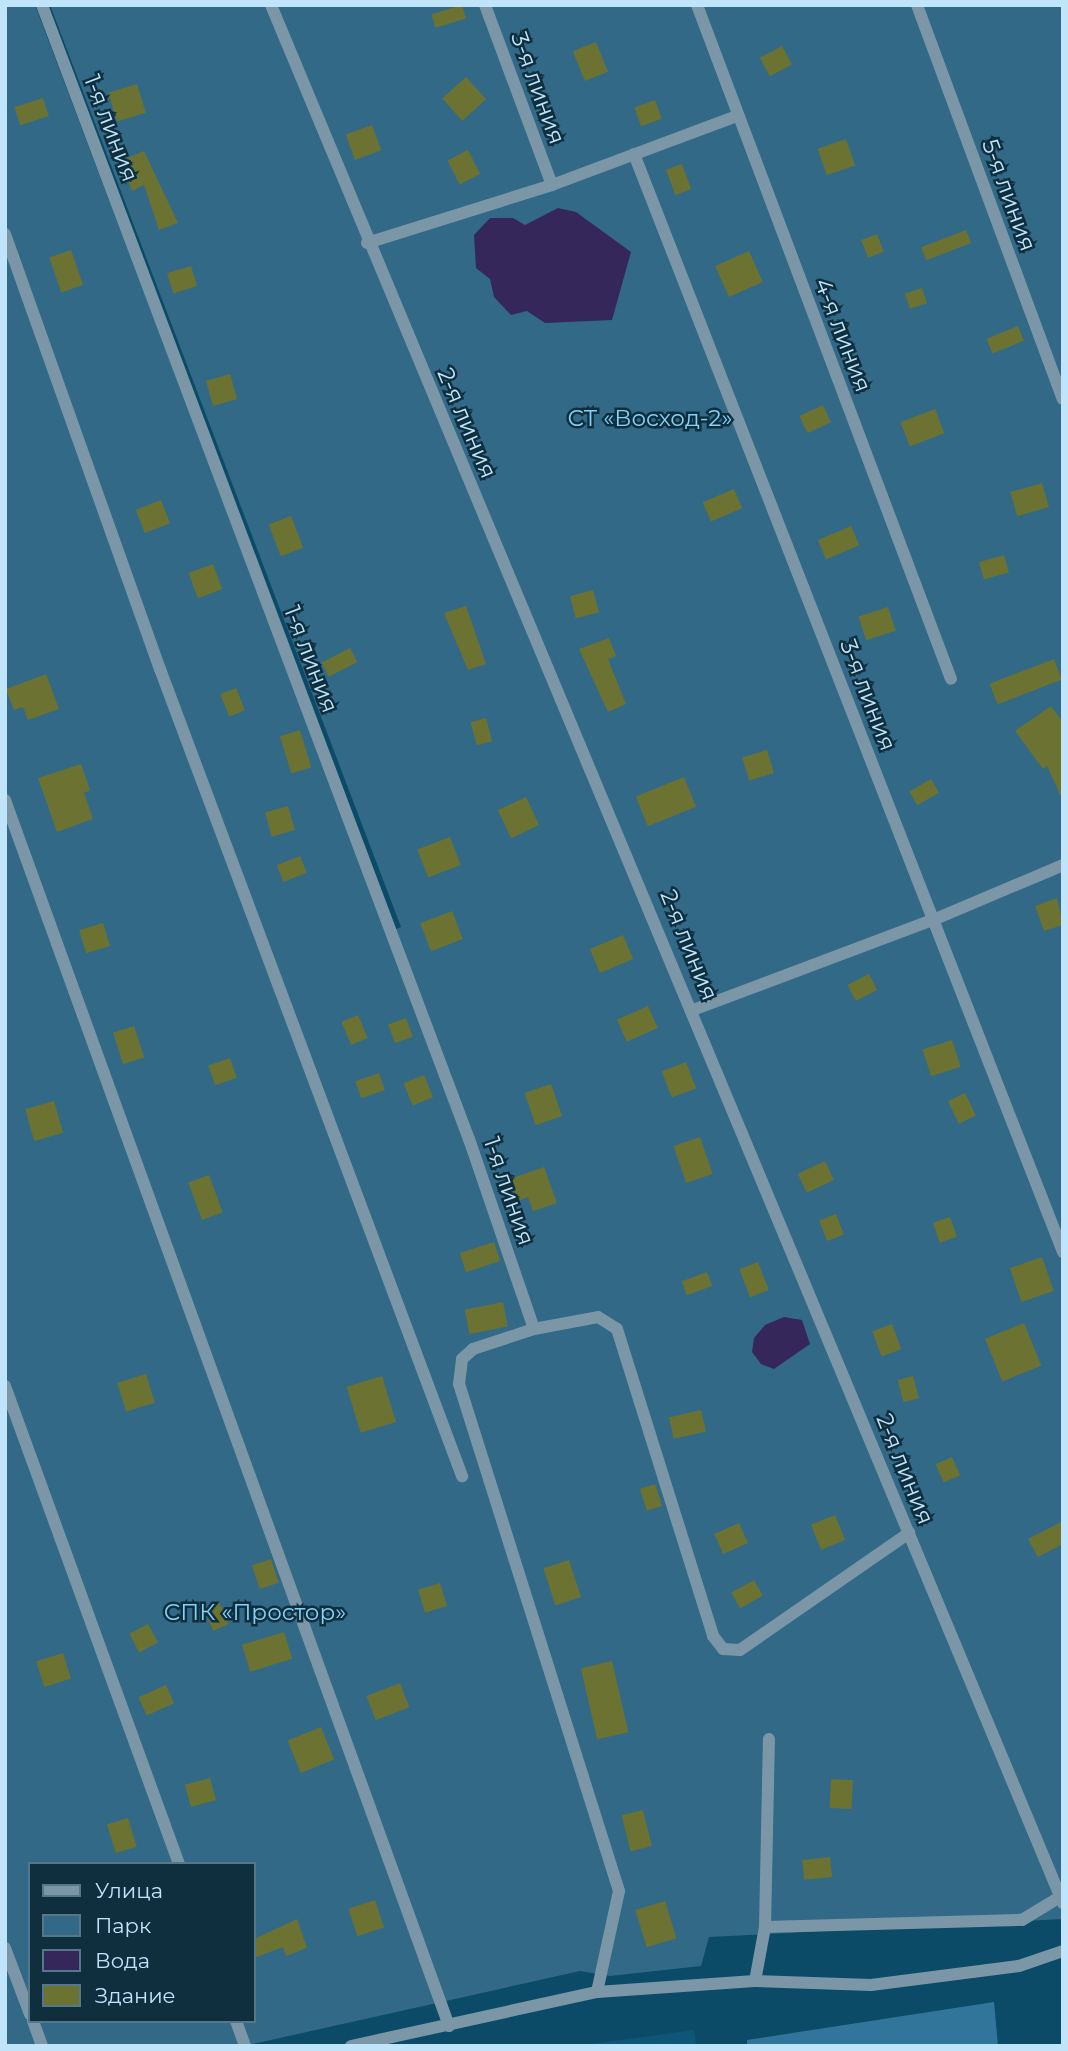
<!DOCTYPE html>
<meta charset="utf-8">
<style>
body{margin:0}
#map{position:relative;width:1068px;height:2051px;overflow:hidden;background:#0b4b67;font-family:Montserrat,sans-serif}
div>[style]{position:absolute}
.built>*{inset:0;background:#0d5677}
.green>*{inset:0;background:#316987}
.forest>*{inset:0;background:#31769a}
.water>*{inset:0;background:#36275b}
.building>*{inset:0;background:#6c7332;transform-origin:0 0}
.minor>*{height:12px;margin:-6px;padding:0 6px;transform-origin:6px;border-radius:6px;background:#7b97a7}
span{translate:-50% -50%;white-space:nowrap;text-align:center;line-height:1.15;-webkit-text-stroke:5px #0f2f3f;paint-order:stroke}
.street-label{font-size:23px;color:#c0e4fa}
.park-label{font-size:23px;color:#85cff9}
.frame{position:absolute;inset:0;border:7px solid #c0e4fa;pointer-events:none}
.legend{position:absolute;left:28px;top:1862px;width:228px;height:161px;box-sizing:border-box;background:#0f2f3f;border:2px solid #56778a;margin:0;padding:9px 12px;list-style:none;font-size:21px;color:#c0e4fa}
.legend li{display:flex;align-items:center;gap:14px;height:35px}
.legend b{width:35px;border:2px solid #56778a}
</style>
<div id="map">
<div class="built">
<div style="clip-path:polygon(694px 2030px,696px 2046px,576px 2046px)"></div>
</div>
<div class="green">
<div style="clip-path:polygon(evenodd,5px 5px,35px 5px,387px 933px,401px 927px,50px 5px,1063px 5px,1063px 1919px,709px 1937px,701px 1966px,610px 1976px,580px 1971px,244px 2046px,5px 2046px,5px 5px,30px 1864px,254px 1864px,254px 2021px,30px 2021px,30px 1864px)"></div>
</div>
<div class="forest">
<div style="clip-path:polygon(994px 2002px,998px 2046px,747px 2046px,747px 2040px)"></div>
</div>
<div class="water">
<div style="clip-path:polygon(558px 208px,576px 212px,631px 252px,612px 320px,545px 323px,527px 311px,511px 315px,494px 297px,490px 279px,476px 268px,474px 235px,490px 218px,513px 218px,525px 225px)"></div>
<div style="clip-path:polygon(784px 1317px,802px 1320px,810px 1344px,774px 1369px,761px 1364px,752px 1352px,754px 1338px,765px 1325px)"></div>
</div>
<div class="building">
<div style="left:462px;top:5px;width:14px;height:32px;rotate:73deg"></div>
<div style="left:596px;top:42px;width:32px;height:25px;rotate:68deg"></div>
<div style="left:782px;top:46px;width:21px;height:25px;rotate:62deg"></div>
<div style="left:466px;top:77px;width:30px;height:32px;rotate:48deg"></div>
<div style="left:137px;top:84px;width:30px;height:30px;rotate:73deg"></div>
<div style="left:43px;top:98px;width:19px;height:30px;rotate:72deg"></div>
<div style="left:655px;top:100px;width:20px;height:22px;rotate:70deg"></div>
<div style="left:372px;top:125px;width:27px;height:28px;rotate:70deg"></div>
<div style="left:846px;top:139px;width:28px;height:30px;rotate:71deg"></div>
<div style="left:468px;top:150px;width:27px;height:23px;rotate:63deg"></div>
<div style="clip-path:polygon(144px 151px,178px 223px,159px 230px,144px 185px,132px 191px,120px 161px)"></div>
<div style="left:682px;top:164px;width:27px;height:17px;rotate:70deg"></div>
<div style="left:966px;top:230px;width:14px;height:48px;rotate:69deg"></div>
<div style="left:877px;top:234px;width:19px;height:17px;rotate:69deg"></div>
<div style="left:71px;top:250px;width:37px;height:23px;rotate:71deg"></div>
<div style="left:749px;top:251px;width:34px;height:37px;rotate:66deg"></div>
<div style="left:191px;top:266px;width:21px;height:25px;rotate:73deg"></div>
<div style="left:922px;top:288px;width:16px;height:18px;rotate:72deg"></div>
<div style="left:1018px;top:326px;width:16px;height:34px;rotate:68deg"></div>
<div style="left:230px;top:374px;width:26px;height:25px;rotate:74deg"></div>
<div style="left:823px;top:405px;width:19px;height:26px;rotate:65deg"></div>
<div style="left:935px;top:409px;width:26px;height:37px;rotate:69deg"></div>
<div style="left:1042px;top:483px;width:25px;height:33px;rotate:74deg"></div>
<div style="left:734px;top:489px;width:21px;height:34px;rotate:67deg"></div>
<div style="left:161px;top:500px;width:25px;height:27px;rotate:69deg"></div>
<div style="left:291px;top:516px;width:34px;height:24px;rotate:69deg"></div>
<div style="left:851px;top:526px;width:21px;height:36px;rotate:67deg"></div>
<div style="left:1004px;top:555px;width:18px;height:26px;rotate:74deg"></div>
<div style="left:213px;top:564px;width:27px;height:26px;rotate:70deg"></div>
<div style="left:593px;top:590px;width:23px;height:24px;rotate:75deg"></div>
<div style="clip-path:polygon(466px 606px,486px 664px,468px 670px,444px 613px)"></div>
<div style="left:888px;top:607px;width:25px;height:31px;rotate:72deg"></div>
<div style="clip-path:polygon(609px 638px,616px 656px,608px 659px,626px 704px,608px 712px,579px 649px)"></div>
<div style="left:350px;top:648px;width:16px;height:32px;rotate:63deg"></div>
<div style="left:1054px;top:659px;width:22px;height:69px;rotate:69deg"></div>
<div style="clip-path:polygon(46px 674px,59px 709px,28px 720px,23px 707px,14px 710px,6px 689px)"></div>
<div style="left:236px;top:688px;width:24px;height:17px;rotate:68deg"></div>
<div style="clip-path:polygon(1051px 706px,1063px 722px,1063px 801px,1047px 766px,1043px 769px,1015px 731px)"></div>
<div style="left:486px;top:718px;width:24px;height:16px;rotate:75deg"></div>
<div style="left:300px;top:730px;width:39px;height:21px;rotate:73deg"></div>
<div style="left:767px;top:750px;width:24px;height:26px;rotate:73deg"></div>
<div style="clip-path:polygon(81px 764px,90px 790px,84px 793px,93px 819px,57px 832px,38px 778px)"></div>
<div style="left:684px;top:777px;width:32px;height:52px;rotate:68deg"></div>
<div style="left:931px;top:779px;width:16px;height:25px;rotate:60deg"></div>
<div style="left:526px;top:797px;width:31px;height:31px;rotate:65deg"></div>
<div style="left:288px;top:806px;width:25px;height:24px;rotate:74deg"></div>
<div style="left:450px;top:837px;width:30px;height:35px;rotate:69deg"></div>
<div style="left:300px;top:856px;width:18px;height:25px;rotate:68deg"></div>
<div style="clip-path:polygon(1057px 898px,1063px 925px,1044px 931px,1035px 906px)"></div>
<div style="left:452px;top:911px;width:30px;height:34px;rotate:69deg"></div>
<div style="left:103px;top:923px;width:24px;height:25px;rotate:73deg"></div>
<div style="left:623px;top:935px;width:26px;height:36px;rotate:67deg"></div>
<div style="left:869px;top:974px;width:18px;height:24px;rotate:63deg"></div>
<div style="left:648px;top:1006px;width:24px;height:34px;rotate:66deg"></div>
<div style="left:358px;top:1015px;width:25px;height:18px;rotate:67deg"></div>
<div style="left:406px;top:1018px;width:20px;height:19px;rotate:70deg"></div>
<div style="left:134px;top:1026px;width:33px;height:22px;rotate:72deg"></div>
<div style="left:952px;top:1040px;width:28px;height:31px;rotate:72deg"></div>
<div style="left:230px;top:1058px;width:21px;height:23px;rotate:71deg"></div>
<div style="left:686px;top:1062px;width:28px;height:26px;rotate:69deg"></div>
<div style="left:379px;top:1073px;width:18px;height:25px;rotate:71deg"></div>
<div style="left:424px;top:1075px;width:24px;height:22px;rotate:68deg"></div>
<div style="left:551px;top:1084px;width:34px;height:28px;rotate:71deg"></div>
<div style="left:965px;top:1093px;width:25px;height:19px;rotate:64deg"></div>
<div style="left:54px;top:1101px;width:33px;height:30px;rotate:74deg"></div>
<div style="left:700px;top:1137px;width:39px;height:28px;rotate:71deg"></div>
<div style="left:825px;top:1161px;width:21px;height:30px;rotate:65deg"></div>
<div style="clip-path:polygon(544px 1167px,557px 1203px,533px 1211px,528px 1197px,518px 1201px,510px 1179px)"></div>
<div style="left:209px;top:1175px;width:40px;height:22px;rotate:70deg"></div>
<div style="left:836px;top:1214px;width:22px;height:18px;rotate:69deg"></div>
<div style="left:950px;top:1217px;width:21px;height:18px;rotate:71deg"></div>
<div style="left:494px;top:1242px;width:20px;height:36px;rotate:72deg"></div>
<div style="left:1042px;top:1257px;width:36px;height:34px;rotate:71deg"></div>
<div style="left:758px;top:1262px;width:30px;height:20px;rotate:69deg"></div>
<div style="left:707px;top:1272px;width:15px;height:27px;rotate:70deg"></div>
<div style="left:503px;top:1302px;width:25px;height:39px;rotate:79deg"></div>
<div style="left:1024px;top:1323px;width:46px;height:42px;rotate:68deg"></div>
<div style="left:892px;top:1324px;width:27px;height:21px;rotate:70deg"></div>
<div style="left:146px;top:1374px;width:30px;height:30px;rotate:73deg"></div>
<div style="left:382px;top:1376px;width:48px;height:37px;rotate:73deg"></div>
<div style="left:913px;top:1376px;width:23px;height:16px;rotate:75deg"></div>
<div style="left:701px;top:1410px;width:22px;height:33px;rotate:77deg"></div>
<div style="left:952px;top:1457px;width:20px;height:18px;rotate:66deg"></div>
<div style="left:655px;top:1484px;width:23px;height:16px;rotate:72deg"></div>
<div style="left:835px;top:1515px;width:27px;height:26px;rotate:68deg"></div>
<div style="clip-path:polygon(1063px 1521px,1063px 1544px,1038px 1557px,1028px 1539px)"></div>
<div style="left:739px;top:1523px;width:22px;height:27px;rotate:66deg"></div>
<div style="left:271px;top:1559px;width:25px;height:20px;rotate:72deg"></div>
<div style="left:569px;top:1560px;width:39px;height:27px;rotate:72deg"></div>
<div style="left:754px;top:1580px;width:18px;height:26px;rotate:61deg"></div>
<div style="left:440px;top:1583px;width:24px;height:23px;rotate:73deg"></div>
<div style="left:219px;top:1601px;width:25px;height:17px;rotate:67deg"></div>
<div style="left:148px;top:1624px;width:21px;height:21px;rotate:62deg"></div>
<div style="left:284px;top:1632px;width:28px;height:44px;rotate:73deg"></div>
<div style="left:63px;top:1653px;width:27px;height:28px;rotate:73deg"></div>
<div style="left:612px;top:1661px;width:73px;height:32px;rotate:77deg"></div>
<div style="left:400px;top:1683px;width:26px;height:36px;rotate:69deg"></div>
<div style="left:166px;top:1685px;width:20px;height:30px;rotate:66deg"></div>
<div style="left:321px;top:1727px;width:35px;height:36px;rotate:68deg"></div>
<div style="left:210px;top:1778px;width:23px;height:26px;rotate:75deg"></div>
<div style="left:831px;top:1779px;width:22px;height:29px;rotate:3deg"></div>
<div style="left:643px;top:1810px;width:37px;height:22px;rotate:76deg"></div>
<div style="left:128px;top:1818px;width:30px;height:22px;rotate:73deg"></div>
<div style="left:830px;top:1857px;width:20px;height:28px;rotate:84deg"></div>
<div style="left:375px;top:1900px;width:29px;height:28px;rotate:72deg"></div>
<div style="left:665px;top:1901px;width:39px;height:31px;rotate:73deg"></div>
<div style="clip-path:polygon(297px 1919px,307px 1948px,286px 1956px,283px 1947px,254px 1958px,254px 1939px)"></div>
</div>
<div class="minor">
<div style="left:42px;top:5px;width:1212px;rotate:69.37deg"></div>
<div style="left:469px;top:1139px;width:201px;rotate:71.1deg"></div>
<div style="left:271px;top:5px;width:2057px;rotate:67.35deg"></div>
<div style="left:485px;top:5px;width:192px;rotate:69.6deg"></div>
<div style="left:697px;top:5px;width:720px;rotate:69.35deg"></div>
<div style="left:917px;top:5px;width:420px;rotate:69.7deg"></div>
<div style="left:634px;top:154px;width:1179px;rotate:68.66deg"></div>
<div style="left:5px;top:234px;width:462px;rotate:70.4deg"></div>
<div style="left:160px;top:669px;width:862px;rotate:69.48deg"></div>
<div style="left:367px;top:243px;width:194px;rotate:-17.4deg"></div>
<div style="left:552px;top:185px;width:197px;rotate:-20.5deg"></div>
<div style="left:5px;top:800px;width:1304px;rotate:70.09deg"></div>
<div style="left:693px;top:1010px;width:256px;rotate:-20.6deg"></div>
<div style="left:933px;top:920px;width:141px;rotate:-22.9deg"></div>
<div style="left:5px;top:1386px;width:509px;rotate:70deg"></div>
<div style="left:765px;top:1927px;width:188px;rotate:-88.8deg"></div>
<div style="left:5px;top:1948px;width:71px;rotate:69.3deg"></div>
<div style="left:755px;top:1981px;width:55px;rotate:-79.5deg"></div>
<div style="left:765px;top:1927px;width:257px;rotate:-1.6deg"></div>
<div style="left:1022px;top:1920px;width:44px;rotate:-31.2deg"></div>
<div style="left:597px;top:1992px;width:103px;rotate:-77.7deg"></div>
<div style="left:619px;top:1891px;width:532px;rotate:-107.51deg"></div>
<div style="left:459px;top:1384px;width:25px;rotate:-83deg"></div>
<div style="left:462px;top:1359px;width:15px;rotate:-42deg"></div>
<div style="left:473px;top:1349px;width:64px;rotate:-18.2deg"></div>
<div style="left:534px;top:1329px;width:65px;rotate:-10.6deg"></div>
<div style="left:598px;top:1317px;width:22px;rotate:32deg"></div>
<div style="left:617px;top:1329px;width:322px;rotate:72.6deg"></div>
<div style="left:713px;top:1636px;width:16px;rotate:52deg"></div>
<div style="left:723px;top:1649px;width:17px;rotate:3deg"></div>
<div style="left:740px;top:1650px;width:206px;rotate:-34.7deg"></div>
<div style="left:33px;top:2021px;width:27px;rotate:70deg"></div>
<div style="left:236px;top:2021px;width:27px;rotate:70deg"></div>
<div style="left:351px;top:2046px;width:252px;rotate:-12.4deg"></div>
<div style="left:597px;top:1992px;width:158px;rotate:-4deg"></div>
<div style="left:755px;top:1981px;width:116px;rotate:2deg"></div>
<div style="left:871px;top:1985px;width:149px;rotate:-7.3deg"></div>
<div style="left:1019px;top:1966px;width:46px;rotate:-18.8deg"></div>
</div>
<div class="street-label">
<span style="left:538px;top:88px;rotate:70deg">3-я линия</span>
<span style="left:111px;top:128px;rotate:69deg">1-я линия</span>
<span style="left:1009px;top:195px;rotate:70deg">5-я линия</span>
<span style="left:843px;top:335px;rotate:69deg">4-я линия</span>
<span style="left:467px;top:423px;rotate:67deg">2-я линия</span>
<span style="left:311px;top:659px;rotate:69deg">1-я линия</span>
<span style="left:868px;top:695px;rotate:69deg">3-я линия</span>
<span style="left:689px;top:945px;rotate:68deg">2-я линия</span>
<span style="left:509px;top:1191px;rotate:71deg">1-я линия</span>
<span style="left:905px;top:1469px;rotate:68deg">2-я линия</span>
</div>
<div class="park-label">
<span style="left:650px;top:418px">СТ «Восход-2»</span>
<span style="left:255px;top:1612px">СПК «Простор»</span>
</div>
<div class="frame"></div>
<ul class="legend">
<li><b style="height:9px;background:#7b97a7"></b>Улица</li>
<li><b style="height:19px;background:#316987"></b>Парк</li>
<li><b style="height:19px;background:#36275b"></b>Вода</li>
<li><b style="height:19px;background:#6c7332"></b>Здание</li>
</ul>
</div>
